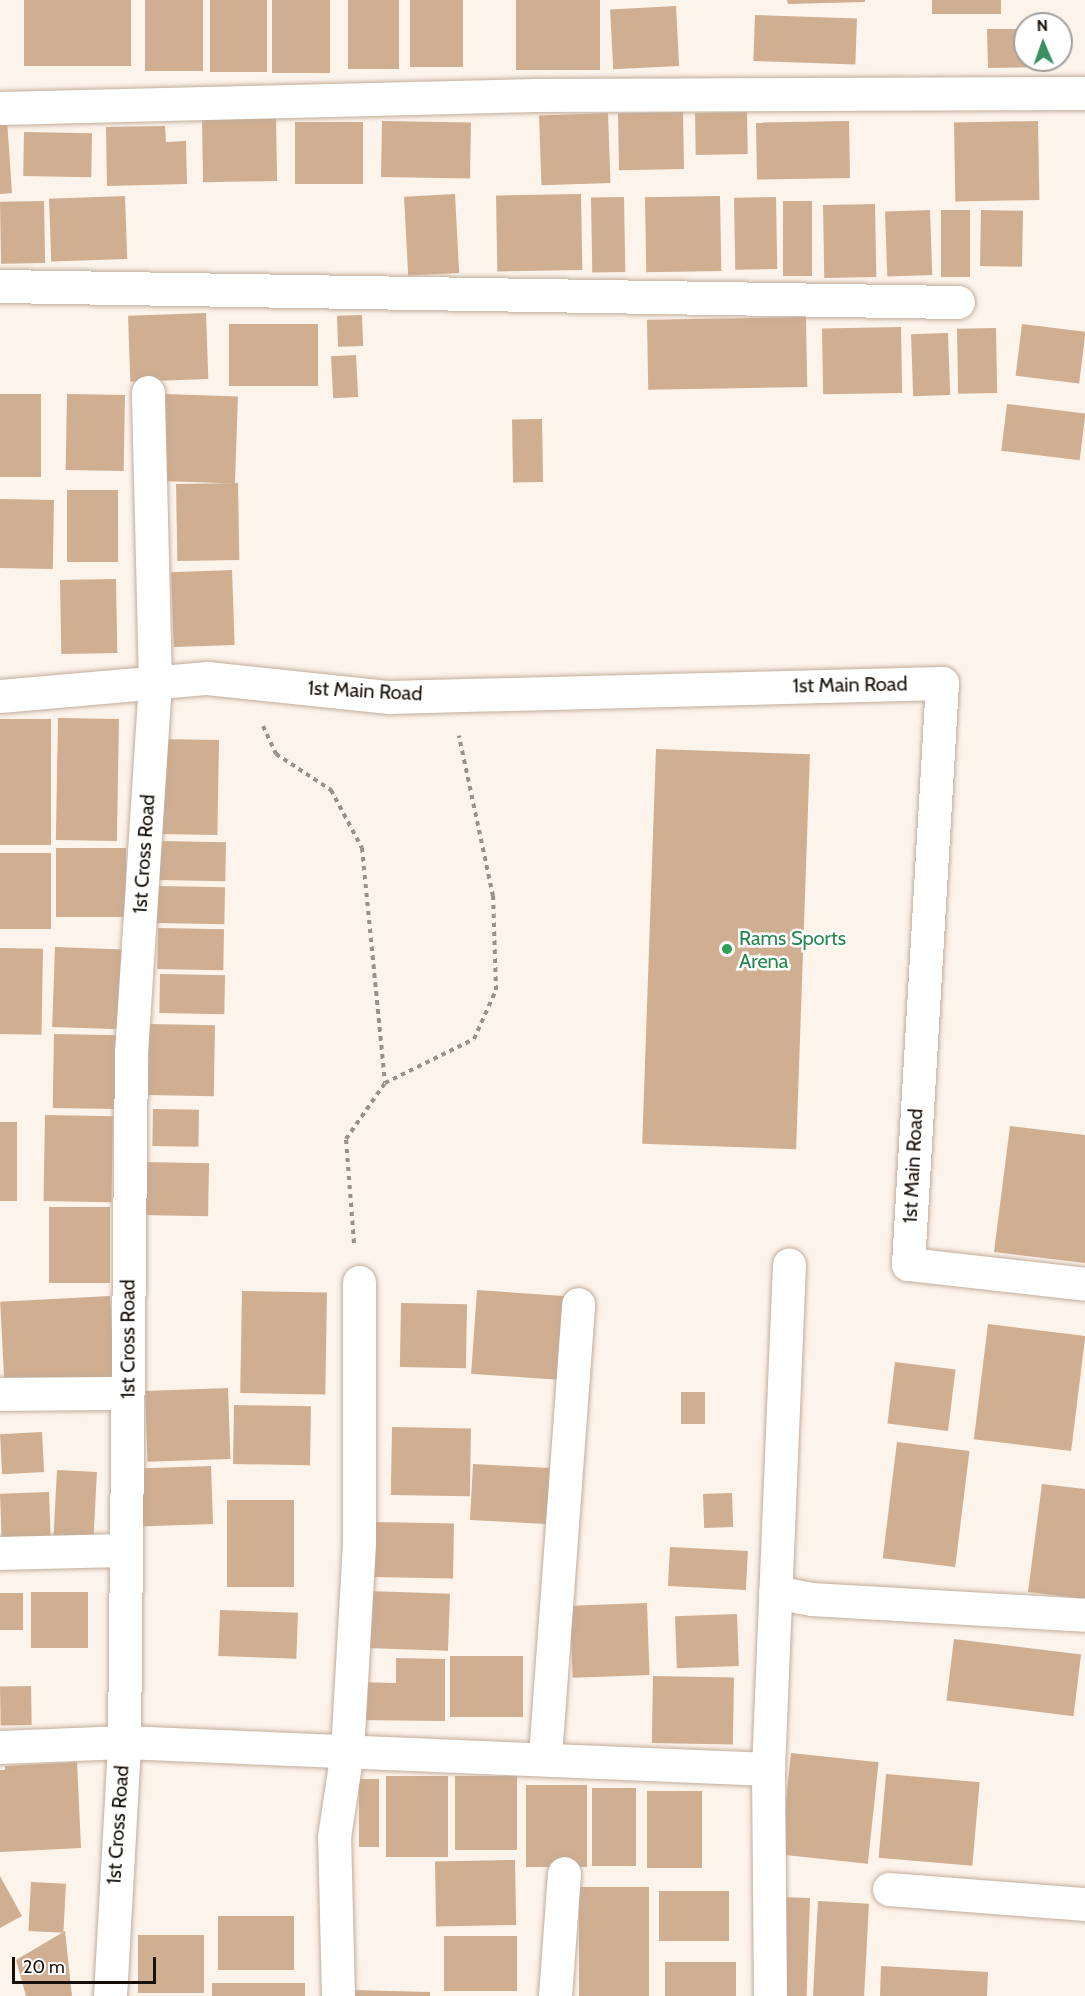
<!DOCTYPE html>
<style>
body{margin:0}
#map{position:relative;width:1085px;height:1996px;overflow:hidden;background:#fcf3eb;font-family:Cabin,sans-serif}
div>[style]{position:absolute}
.building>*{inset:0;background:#cfae91;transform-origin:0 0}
.path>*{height:4px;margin-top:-2px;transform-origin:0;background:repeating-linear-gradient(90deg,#999089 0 4.5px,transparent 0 9px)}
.roads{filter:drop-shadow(0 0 2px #c2ad9b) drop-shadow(0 0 2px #c2ad9b)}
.minor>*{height:33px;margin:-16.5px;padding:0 16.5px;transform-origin:16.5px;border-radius:16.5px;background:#fff}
.dots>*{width:16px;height:16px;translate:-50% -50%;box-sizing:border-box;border:3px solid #fff;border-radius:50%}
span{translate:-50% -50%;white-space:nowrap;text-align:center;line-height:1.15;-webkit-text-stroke:5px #fff;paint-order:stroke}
.street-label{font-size:20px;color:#170f09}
.leisure-label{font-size:20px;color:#27864d}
.left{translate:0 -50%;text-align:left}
.north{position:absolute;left:1013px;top:12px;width:60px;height:60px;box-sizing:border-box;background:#fff;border:2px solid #a29f9d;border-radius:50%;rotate:358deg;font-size:16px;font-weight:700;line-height:24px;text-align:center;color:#170f09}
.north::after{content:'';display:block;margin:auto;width:21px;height:27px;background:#3a8f63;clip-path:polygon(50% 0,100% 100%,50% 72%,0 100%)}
.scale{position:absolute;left:12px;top:1957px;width:144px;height:27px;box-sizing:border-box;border:3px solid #170f09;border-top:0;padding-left:8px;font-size:18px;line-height:21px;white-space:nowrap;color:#170f09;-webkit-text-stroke:4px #fff;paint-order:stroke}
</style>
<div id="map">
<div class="building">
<div style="left:24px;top:0;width:107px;height:66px"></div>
<div style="left:145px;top:0;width:58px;height:71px"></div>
<div style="left:210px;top:0;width:57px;height:72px"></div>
<div style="left:272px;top:0;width:58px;height:73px"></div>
<div style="left:348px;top:0;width:51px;height:69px"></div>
<div style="left:410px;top:0;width:53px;height:67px"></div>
<div style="left:516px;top:0;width:84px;height:70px"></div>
<div style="clip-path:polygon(787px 0,865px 0,865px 2px,788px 4px)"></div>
<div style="left:932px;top:0;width:69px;height:14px"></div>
<div style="left:676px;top:6px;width:60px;height:66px;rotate:87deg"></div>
<div style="left:755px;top:15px;width:102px;height:46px;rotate:2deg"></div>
<div style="clip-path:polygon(987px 29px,1025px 29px,1025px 60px,1052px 60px,1052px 67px,988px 68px)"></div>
<div style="left:683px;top:112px;width:57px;height:65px;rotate:89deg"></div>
<div style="left:747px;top:112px;width:42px;height:52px;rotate:89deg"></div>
<div style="left:608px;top:113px;width:70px;height:69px;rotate:88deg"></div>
<div style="left:276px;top:118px;width:63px;height:74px;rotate:89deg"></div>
<div style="clip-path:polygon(7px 120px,12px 193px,0 194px,0 121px)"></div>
<div style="left:382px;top:121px;width:89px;height:56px;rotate:1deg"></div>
<div style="left:849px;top:121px;width:57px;height:93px;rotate:89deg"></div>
<div style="left:1038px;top:121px;width:79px;height:84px;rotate:89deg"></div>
<div style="left:295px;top:122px;width:68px;height:62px"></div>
<div style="clip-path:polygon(165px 126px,166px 142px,186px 141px,187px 184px,107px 186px,106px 127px)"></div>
<div style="left:24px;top:132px;width:68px;height:44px;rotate:1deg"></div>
<div style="left:455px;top:194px;width:79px;height:51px;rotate:87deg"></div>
<div style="left:581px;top:194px;width:76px;height:85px;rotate:89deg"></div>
<div style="left:125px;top:196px;width:63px;height:76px;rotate:88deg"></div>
<div style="left:720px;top:196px;width:75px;height:75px;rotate:89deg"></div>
<div style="left:624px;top:197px;width:75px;height:33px;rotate:89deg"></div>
<div style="left:776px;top:197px;width:72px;height:42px;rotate:89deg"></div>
<div style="left:44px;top:201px;width:62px;height:44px;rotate:89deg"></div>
<div style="left:783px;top:201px;width:29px;height:75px"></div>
<div style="left:875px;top:204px;width:73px;height:52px;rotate:89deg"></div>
<div style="left:930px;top:210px;width:65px;height:45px;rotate:88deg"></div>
<div style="left:941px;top:210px;width:29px;height:67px"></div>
<div style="left:981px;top:210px;width:42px;height:56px;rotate:1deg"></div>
<div style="left:206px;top:313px;width:66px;height:78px;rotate:88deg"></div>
<div style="left:362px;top:315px;width:31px;height:25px;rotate:88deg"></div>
<div style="left:806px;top:317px;width:70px;height:159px;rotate:89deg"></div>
<div style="left:318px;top:324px;width:62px;height:89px;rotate:90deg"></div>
<div style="left:1022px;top:324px;width:64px;height:52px;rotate:7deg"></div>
<div style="left:901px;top:327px;width:66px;height:79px;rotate:89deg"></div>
<div style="left:996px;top:328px;width:65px;height:39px;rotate:89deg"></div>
<div style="left:948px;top:333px;width:62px;height:37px;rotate:88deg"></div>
<div style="left:356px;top:355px;width:42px;height:25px;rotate:87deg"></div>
<div style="left:0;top:394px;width:41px;height:83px"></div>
<div style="left:67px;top:394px;width:58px;height:76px;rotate:1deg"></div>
<div style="left:165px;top:394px;width:73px;height:87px;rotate:2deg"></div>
<div style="left:1007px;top:404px;width:79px;height:47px;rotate:7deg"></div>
<div style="left:542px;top:419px;width:63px;height:30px;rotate:89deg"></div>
<div style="left:238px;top:483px;width:77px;height:62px;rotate:89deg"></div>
<div style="left:67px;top:490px;width:51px;height:72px"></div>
<div style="left:0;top:499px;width:54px;height:69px;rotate:1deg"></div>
<div style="left:232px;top:570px;width:75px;height:61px;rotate:88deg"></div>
<div style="left:116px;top:579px;width:74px;height:56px;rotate:89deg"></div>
<div style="left:58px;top:718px;width:61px;height:122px;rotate:1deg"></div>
<div style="left:0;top:719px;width:51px;height:126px"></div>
<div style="left:159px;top:739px;width:60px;height:95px;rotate:1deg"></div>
<div style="left:656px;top:749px;width:154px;height:395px;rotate:2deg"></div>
<div style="left:160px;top:841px;width:66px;height:39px;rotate:1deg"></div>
<div style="left:126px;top:848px;width:69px;height:70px;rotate:90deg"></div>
<div style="left:0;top:853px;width:51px;height:76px"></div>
<div style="left:157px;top:886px;width:68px;height:37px;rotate:1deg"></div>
<div style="left:158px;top:928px;width:66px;height:41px;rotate:1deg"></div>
<div style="left:55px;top:947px;width:69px;height:80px;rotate:2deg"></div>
<div style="left:0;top:948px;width:43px;height:86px;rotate:1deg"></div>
<div style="left:160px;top:974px;width:65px;height:39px;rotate:1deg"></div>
<div style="left:149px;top:1024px;width:66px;height:71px;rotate:1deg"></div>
<div style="left:54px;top:1034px;width:65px;height:74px;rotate:1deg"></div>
<div style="left:153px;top:1109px;width:46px;height:37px;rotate:1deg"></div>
<div style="left:45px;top:1115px;width:68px;height:86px;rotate:1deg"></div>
<div style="left:0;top:1122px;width:17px;height:79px"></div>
<div style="clip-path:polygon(1010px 1126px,1085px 1135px,1085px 1263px,994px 1252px)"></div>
<div style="left:142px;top:1162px;width:67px;height:53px;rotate:1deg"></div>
<div style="left:49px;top:1207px;width:61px;height:76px"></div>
<div style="left:477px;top:1290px;width:87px;height:84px;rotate:4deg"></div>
<div style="left:242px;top:1291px;width:85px;height:102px;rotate:1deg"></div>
<div style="left:110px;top:1296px;width:81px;height:110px;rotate:87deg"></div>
<div style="left:401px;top:1303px;width:66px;height:64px;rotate:1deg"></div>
<div style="left:988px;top:1324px;width:98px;height:116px;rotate:7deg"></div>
<div style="left:895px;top:1362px;width:61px;height:62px;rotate:7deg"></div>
<div style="left:228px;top:1388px;width:71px;height:83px;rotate:88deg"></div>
<div style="left:681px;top:1392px;width:24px;height:32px"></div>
<div style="left:234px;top:1405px;width:77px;height:59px;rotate:1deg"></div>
<div style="left:392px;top:1427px;width:79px;height:68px;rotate:1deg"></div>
<div style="left:42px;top:1432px;width:40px;height:42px;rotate:87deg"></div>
<div style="left:897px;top:1442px;width:73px;height:117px;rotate:7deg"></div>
<div style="left:473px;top:1464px;width:81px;height:56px;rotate:3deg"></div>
<div style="left:211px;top:1466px;width:58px;height:74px;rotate:88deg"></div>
<div style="left:57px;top:1470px;width:40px;height:66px;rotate:3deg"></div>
<div style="clip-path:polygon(1042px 1484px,1085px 1489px,1085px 1599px,1028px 1592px)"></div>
<div style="left:49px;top:1492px;width:54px;height:49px;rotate:88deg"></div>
<div style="left:732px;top:1493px;width:34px;height:29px;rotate:88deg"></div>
<div style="left:227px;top:1500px;width:67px;height:87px"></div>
<div style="left:374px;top:1522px;width:80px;height:55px;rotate:1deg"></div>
<div style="left:670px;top:1547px;width:78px;height:39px;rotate:3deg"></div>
<div style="left:368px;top:1591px;width:82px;height:57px;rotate:2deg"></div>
<div style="left:31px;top:1592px;width:57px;height:56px"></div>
<div style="left:0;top:1593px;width:23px;height:37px"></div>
<div style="left:647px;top:1603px;width:72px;height:77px;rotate:88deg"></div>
<div style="left:220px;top:1610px;width:78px;height:46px;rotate:2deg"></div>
<div style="left:737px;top:1614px;width:52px;height:62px;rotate:88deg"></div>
<div style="left:954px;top:1639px;width:128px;height:62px;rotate:7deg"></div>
<div style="left:450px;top:1656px;width:73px;height:61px"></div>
<div style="clip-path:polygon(396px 1658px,445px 1659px,445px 1721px,355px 1720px,356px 1682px,396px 1683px)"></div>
<div style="left:653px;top:1676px;width:81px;height:67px;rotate:1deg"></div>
<div style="left:31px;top:1686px;width:39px;height:31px;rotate:89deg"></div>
<div style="left:791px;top:1753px;width:88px;height:102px;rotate:6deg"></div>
<div style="clip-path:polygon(77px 1762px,81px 1848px,0 1852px,0 1770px,5px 1770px,5px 1766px)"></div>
<div style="left:886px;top:1774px;width:94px;height:84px;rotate:5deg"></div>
<div style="left:386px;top:1776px;width:62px;height:81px"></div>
<div style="left:455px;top:1776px;width:62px;height:74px"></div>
<div style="left:359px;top:1779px;width:20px;height:68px"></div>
<div style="left:526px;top:1785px;width:61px;height:82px"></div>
<div style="left:592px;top:1788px;width:44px;height:78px"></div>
<div style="left:647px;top:1791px;width:55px;height:77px"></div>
<div style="left:515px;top:1860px;width:65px;height:80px;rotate:89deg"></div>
<div style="clip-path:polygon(0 1876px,22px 1916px,0 1928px)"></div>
<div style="left:31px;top:1882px;width:35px;height:49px;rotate:3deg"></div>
<div style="left:579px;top:1887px;width:70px;height:109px"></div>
<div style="left:659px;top:1891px;width:70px;height:50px"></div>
<div style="left:779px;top:1897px;width:31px;height:99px;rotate:2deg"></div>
<div style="left:818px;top:1901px;width:51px;height:95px;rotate:3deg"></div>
<div style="left:218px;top:1916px;width:76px;height:54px"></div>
<div style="clip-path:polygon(65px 1931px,72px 1996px,26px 1996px,16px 1960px)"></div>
<div style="left:138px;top:1935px;width:66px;height:58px"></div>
<div style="left:517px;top:1936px;width:55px;height:73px;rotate:90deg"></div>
<div style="left:736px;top:1962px;width:34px;height:71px;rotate:90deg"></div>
<div style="clip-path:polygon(881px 1966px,988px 1972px,987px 1996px,880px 1996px)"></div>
<div style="left:212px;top:1983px;width:93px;height:13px"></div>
<div style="clip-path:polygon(350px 1990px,430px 1992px,430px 1996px,350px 1996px)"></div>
</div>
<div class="path">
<div style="left:263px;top:726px;width:31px;rotate:65deg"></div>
<div style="left:276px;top:754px;width:66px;rotate:33.2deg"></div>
<div style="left:331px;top:790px;width:66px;rotate:61.9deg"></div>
<div style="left:362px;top:848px;width:236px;rotate:84.4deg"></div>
<div style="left:354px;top:1243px;width:104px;rotate:-94.4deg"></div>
<div style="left:346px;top:1139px;width:68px;rotate:-55.1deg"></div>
<div style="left:385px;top:1083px;width:99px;rotate:-26.3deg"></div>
<div style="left:474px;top:1039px;width:54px;rotate:-65.8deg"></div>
<div style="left:496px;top:990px;width:94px;rotate:-91.8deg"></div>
<div style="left:493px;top:896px;width:164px;rotate:-102deg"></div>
</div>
<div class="roads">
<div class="minor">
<div style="left:0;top:108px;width:536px;rotate:-1.39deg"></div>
<div style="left:536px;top:95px;width:549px;rotate:-0.21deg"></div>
<div style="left:0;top:286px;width:958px;rotate:0.96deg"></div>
<div style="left:0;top:696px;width:208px;rotate:-5deg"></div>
<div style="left:207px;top:678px;width:183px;rotate:6deg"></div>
<div style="left:389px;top:697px;width:553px;rotate:-1.45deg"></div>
<div style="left:942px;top:683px;width:582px;rotate:93.35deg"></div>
<div style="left:908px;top:1264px;width:178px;rotate:6.4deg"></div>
<div style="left:0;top:1394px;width:127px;rotate:-0.5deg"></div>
<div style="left:0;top:1553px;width:126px;rotate:-1.4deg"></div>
<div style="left:775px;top:1592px;width:37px;rotate:11deg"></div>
<div style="left:811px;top:1599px;width:274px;rotate:3.3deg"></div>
<div style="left:0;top:1747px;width:124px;rotate:-2.3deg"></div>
<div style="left:124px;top:1742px;width:645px;rotate:2.4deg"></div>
<div style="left:768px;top:1769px;width:505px;rotate:-87.62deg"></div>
<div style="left:545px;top:1756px;width:453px;rotate:-85.8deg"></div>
<div style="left:768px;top:1769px;width:227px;rotate:89.5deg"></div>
<div style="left:889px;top:1889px;width:197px;rotate:4.4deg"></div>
<div style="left:110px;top:1996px;width:254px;rotate:-86.8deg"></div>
<div style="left:124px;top:1742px;width:689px;rotate:-89.42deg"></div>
<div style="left:131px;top:1053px;width:371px;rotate:-86.3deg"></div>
<div style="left:155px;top:683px;width:291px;rotate:-91.4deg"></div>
<div style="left:338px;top:1996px;width:159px;rotate:-91.4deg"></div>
<div style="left:334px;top:1837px;width:87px;rotate:-81.4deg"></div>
<div style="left:347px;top:1751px;width:209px;rotate:-86.7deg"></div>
<div style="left:359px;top:1542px;width:260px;rotate:-90deg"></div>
<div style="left:555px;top:1996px;width:123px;rotate:-85.8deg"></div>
</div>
</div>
<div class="dots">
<div style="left:727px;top:949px;background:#2e9e5b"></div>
</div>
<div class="street-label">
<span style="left:850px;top:685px;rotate:-1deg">1st Main Road</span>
<span style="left:365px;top:691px;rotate:3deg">1st Main Road</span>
<span style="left:144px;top:854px;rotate:-86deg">1st Cross Road</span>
<span style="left:913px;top:1166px;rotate:-87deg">1st Main Road</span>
<span style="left:128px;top:1339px;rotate:-90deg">1st Cross Road</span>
<span style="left:118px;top:1825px;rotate:-86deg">1st Cross Road</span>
</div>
<div class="leisure-label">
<span class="left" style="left:739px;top:950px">Rams Sports<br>Arena</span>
</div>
<div class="north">N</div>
<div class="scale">20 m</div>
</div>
